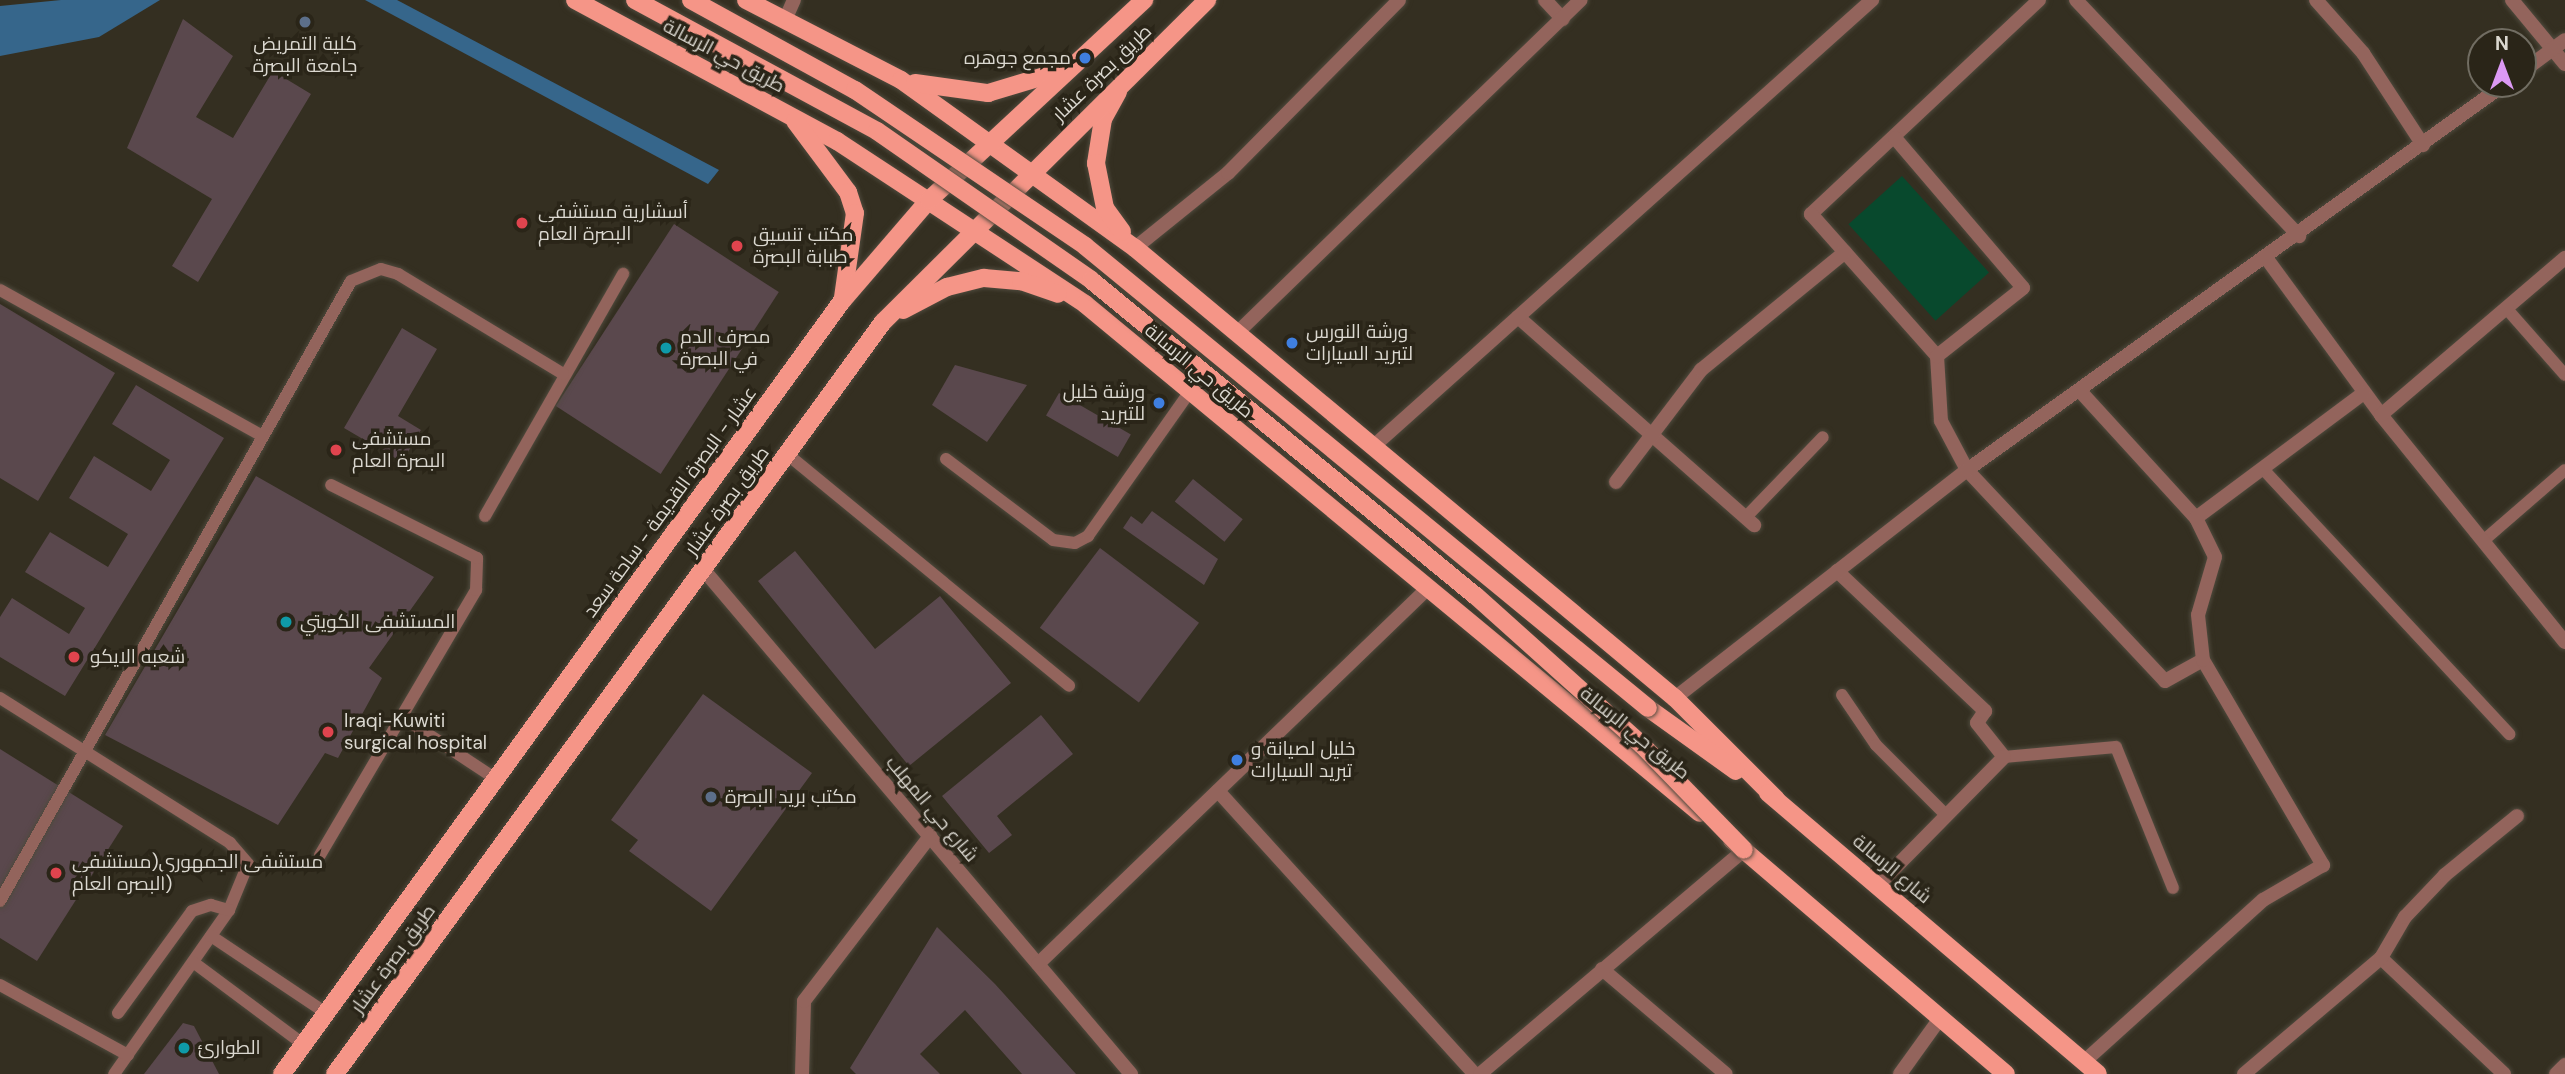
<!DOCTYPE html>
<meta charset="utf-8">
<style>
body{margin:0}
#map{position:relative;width:2565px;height:1074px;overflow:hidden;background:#342f21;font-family:"DM Sans",Cairo,sans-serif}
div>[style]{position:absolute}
.green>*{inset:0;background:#08492d;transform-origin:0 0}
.water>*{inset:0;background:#36668b}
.building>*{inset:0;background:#5a484d;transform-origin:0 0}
.roads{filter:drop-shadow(0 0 2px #4f4a3d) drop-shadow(0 0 2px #4f4a3d)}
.service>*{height:12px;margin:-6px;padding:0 6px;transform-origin:6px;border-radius:6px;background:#93645c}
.minor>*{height:14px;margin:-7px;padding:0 7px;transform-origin:7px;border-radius:7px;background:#93645c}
.primary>*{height:18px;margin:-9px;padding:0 9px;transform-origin:9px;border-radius:9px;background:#f59587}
.bridges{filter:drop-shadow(0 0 2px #4f4a3d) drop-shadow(0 0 2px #4f4a3d)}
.primary-bridge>*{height:18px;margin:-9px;padding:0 9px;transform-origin:9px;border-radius:9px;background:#f59587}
.dots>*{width:19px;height:19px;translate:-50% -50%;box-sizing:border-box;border:4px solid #2a2518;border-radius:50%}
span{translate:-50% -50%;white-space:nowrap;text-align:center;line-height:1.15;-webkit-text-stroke:7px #2a2518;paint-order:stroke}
.poi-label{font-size:19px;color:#dbd8d0}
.right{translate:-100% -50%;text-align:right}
.left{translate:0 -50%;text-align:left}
.street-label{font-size:19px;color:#dbd8d0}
.north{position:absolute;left:2467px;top:28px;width:70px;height:70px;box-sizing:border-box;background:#2a2518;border:2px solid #716d62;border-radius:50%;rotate:0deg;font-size:19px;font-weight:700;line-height:28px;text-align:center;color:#dbd8d0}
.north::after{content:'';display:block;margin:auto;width:24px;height:32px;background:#dc99f4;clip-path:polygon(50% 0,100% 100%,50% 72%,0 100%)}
</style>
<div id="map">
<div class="green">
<div style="left:1902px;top:176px;width:130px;height:72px;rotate:48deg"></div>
</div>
<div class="water">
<div style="clip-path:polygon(61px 0,160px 0,99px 37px,0 56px,0 6px)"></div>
<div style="clip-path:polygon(365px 0,397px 0,719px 170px,708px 184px)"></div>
</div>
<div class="building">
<div style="clip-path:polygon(183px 19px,233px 56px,196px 117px,233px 138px,273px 71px,311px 94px,198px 282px,172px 266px,212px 199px,127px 148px)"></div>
<div style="left:674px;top:224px;width:125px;height:217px;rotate:33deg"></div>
<div style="clip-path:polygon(0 304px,115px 373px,38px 501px,0 478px)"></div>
<div style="clip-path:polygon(402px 328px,437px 349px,398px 416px,421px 430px,402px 462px,344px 428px)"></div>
<div style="clip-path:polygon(955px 365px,1027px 385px,987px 442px,932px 405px)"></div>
<div style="clip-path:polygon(136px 385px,224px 438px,65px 696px,0 657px,0 617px,12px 598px,69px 634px,85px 608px,25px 572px,50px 532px,108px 567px,128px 534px,69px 498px,94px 456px,151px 491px,170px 460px,112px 424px)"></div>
<div style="left:1059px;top:393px;width:83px;height:26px;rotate:30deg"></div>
<div style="clip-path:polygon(256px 476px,434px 577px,369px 668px,382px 678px,338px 758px,325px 753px,278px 825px,105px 735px)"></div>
<div style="left:1193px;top:479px;width:64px;height:29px;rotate:39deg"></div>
<div style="clip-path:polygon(1152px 511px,1218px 559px,1204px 585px,1123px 528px,1131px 516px,1142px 524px)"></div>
<div style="left:1100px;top:548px;width:124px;height:100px;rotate:37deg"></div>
<div style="clip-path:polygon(795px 551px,875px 649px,940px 596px,1011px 683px,909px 766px,758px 581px)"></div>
<div style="clip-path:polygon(703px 694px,812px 773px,711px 911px,629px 851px,638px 840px,611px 820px)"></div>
<div style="clip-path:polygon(1041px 715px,1073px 754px,997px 816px,1012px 835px,989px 853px,942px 796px)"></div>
<div style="clip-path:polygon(0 749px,123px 826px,37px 961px,0 938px)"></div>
<div style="clip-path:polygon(937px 927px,995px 984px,1076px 1074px,1022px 1074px,965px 1010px,920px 1054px,940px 1074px,856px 1074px,850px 1068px)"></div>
<div style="clip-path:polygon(183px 1023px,194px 1026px,219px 1074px,144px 1074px)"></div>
</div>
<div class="roads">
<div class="service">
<div style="left:0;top:290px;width:298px;rotate:29.1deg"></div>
<div style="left:2506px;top:308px;width:89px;rotate:48.6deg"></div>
<div style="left:787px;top:454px;width:365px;rotate:39.4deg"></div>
<div style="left:946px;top:459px;width:134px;rotate:37.1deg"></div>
<div style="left:1053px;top:540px;width:22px;rotate:8deg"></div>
<div style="left:1075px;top:543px;width:15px;rotate:-28deg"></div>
<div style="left:1088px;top:536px;width:179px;rotate:-54.8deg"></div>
<div style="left:2263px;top:469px;width:362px;rotate:47.1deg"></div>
<div style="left:485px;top:516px;width:279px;rotate:-60.3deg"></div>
<div style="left:1745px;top:518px;width:112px;rotate:-46.1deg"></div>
<div style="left:2483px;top:541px;width:108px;rotate:-40.9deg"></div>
<div style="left:1842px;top:695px;width:60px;rotate:55.8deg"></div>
<div style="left:1876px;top:745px;width:100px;rotate:45deg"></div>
<div style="left:0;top:698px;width:272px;rotate:32.2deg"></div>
<div style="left:230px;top:843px;width:28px;rotate:49deg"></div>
<div style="left:248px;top:864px;width:50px;rotate:112.4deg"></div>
<div style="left:229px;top:910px;width:200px;rotate:125deg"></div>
<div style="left:402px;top:717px;width:113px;rotate:33.4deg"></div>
<div style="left:2004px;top:757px;width:112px;rotate:-5.1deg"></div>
<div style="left:2116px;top:747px;width:152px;rotate:68deg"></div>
<div style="left:320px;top:855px;width:308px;rotate:-59.5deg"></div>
<div style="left:476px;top:590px;width:32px;rotate:-88deg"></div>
<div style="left:477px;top:558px;width:163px;rotate:-153.4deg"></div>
<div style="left:0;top:901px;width:712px;rotate:-60.48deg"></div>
<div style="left:351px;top:281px;width:32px;rotate:-22deg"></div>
<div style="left:381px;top:269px;width:18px;rotate:16deg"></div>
<div style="left:398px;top:274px;width:193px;rotate:31.2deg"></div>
<div style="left:211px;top:936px;width:138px;rotate:33.8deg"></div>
<div style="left:193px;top:962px;width:137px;rotate:36.7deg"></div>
<div style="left:0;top:985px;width:146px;rotate:28.7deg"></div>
<div style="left:118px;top:1013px;width:126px;rotate:-54deg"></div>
<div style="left:192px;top:911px;width:20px;rotate:-18deg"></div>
<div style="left:211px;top:905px;width:19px;rotate:16deg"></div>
</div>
<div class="minor">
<div style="left:1545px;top:0;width:26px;rotate:47deg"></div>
<div style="left:2039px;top:0;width:313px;rotate:136.8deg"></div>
<div style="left:1811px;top:214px;width:190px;rotate:48.4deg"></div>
<div style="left:1937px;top:356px;width:65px;rotate:86.5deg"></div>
<div style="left:1941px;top:421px;width:55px;rotate:62deg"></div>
<div style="left:1967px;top:470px;width:289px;rotate:46.8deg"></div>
<div style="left:2165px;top:681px;width:43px;rotate:-28.9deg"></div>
<div style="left:2203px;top:660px;width:238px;rotate:59.7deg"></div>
<div style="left:2323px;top:865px;width:69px;rotate:149.7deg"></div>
<div style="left:2263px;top:900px;width:241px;rotate:137.9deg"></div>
<div style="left:2076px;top:0;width:325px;rotate:46.6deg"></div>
<div style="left:2316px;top:0;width:71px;rotate:48.4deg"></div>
<div style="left:2363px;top:53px;width:110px;rotate:56.9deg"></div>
<div style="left:2512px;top:0;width:83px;rotate:50.4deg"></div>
<div style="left:785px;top:20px;width:22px;rotate:-66deg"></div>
<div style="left:2523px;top:71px;width:52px;rotate:-36.4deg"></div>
<div style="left:1895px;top:138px;width:197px;rotate:49.5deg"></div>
<div style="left:2023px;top:288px;width:110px;rotate:141.7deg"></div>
<div style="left:1135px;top:248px;width:119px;rotate:-38.9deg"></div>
<div style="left:1228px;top:173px;width:243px;rotate:-45.3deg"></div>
<div style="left:2267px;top:259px;width:193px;rotate:53.8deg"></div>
<div style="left:2381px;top:415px;width:292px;rotate:51deg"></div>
<div style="left:1518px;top:317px;width:315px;rotate:41.4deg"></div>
<div style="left:1238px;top:332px;width:477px;rotate:-44.1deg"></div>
<div style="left:2080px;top:391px;width:172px;rotate:47.6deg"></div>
<div style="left:2196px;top:518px;width:43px;rotate:64deg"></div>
<div style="left:2215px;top:557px;width:60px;rotate:106.3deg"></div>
<div style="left:2198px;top:615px;width:45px;rotate:83.7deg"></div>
<div style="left:2381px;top:415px;width:242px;rotate:-40.5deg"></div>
<div style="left:1376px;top:444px;width:666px;rotate:-41.83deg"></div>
<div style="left:1616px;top:482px;width:141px;rotate:-52.8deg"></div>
<div style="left:1701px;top:370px;width:186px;rotate:-39.3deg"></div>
<div style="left:2196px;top:518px;width:209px;rotate:-36.7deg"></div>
<div style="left:703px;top:569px;width:662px;rotate:49.72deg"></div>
<div style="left:1837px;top:571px;width:204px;rotate:43.4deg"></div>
<div style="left:1985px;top:711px;width:14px;rotate:124deg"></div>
<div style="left:1977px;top:723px;width:43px;rotate:51.5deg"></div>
<div style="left:2004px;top:757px;width:178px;rotate:134.5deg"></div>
<div style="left:1675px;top:698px;width:370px;rotate:-38deg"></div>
<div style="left:1967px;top:470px;width:662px;rotate:-35.66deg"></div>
<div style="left:1218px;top:791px;width:382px;rotate:47.8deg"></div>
<div style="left:2381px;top:958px;width:169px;rotate:43.3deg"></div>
<div style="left:1038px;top:964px;width:540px;rotate:-43.95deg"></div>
<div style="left:1602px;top:969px;width:162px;rotate:40.3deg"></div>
<div style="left:802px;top:1074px;width:73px;rotate:-88.4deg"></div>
<div style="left:804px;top:1001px;width:208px;rotate:-52.6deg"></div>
<div style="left:1480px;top:1074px;width:346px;rotate:-40.3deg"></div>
<div style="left:1900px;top:1074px;width:70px;rotate:-54.3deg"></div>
<div style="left:2244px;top:1074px;width:180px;rotate:-40.3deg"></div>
<div style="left:2381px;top:958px;width:48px;rotate:-59.7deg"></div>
<div style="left:2405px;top:917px;width:58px;rotate:-46.4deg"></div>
<div style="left:2445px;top:875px;width:93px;rotate:-39.3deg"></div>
<div style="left:2556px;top:1074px;width:13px;rotate:-45deg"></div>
</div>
<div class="primary">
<div style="left:575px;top:0;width:298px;rotate:28.3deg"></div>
<div style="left:837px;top:141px;width:297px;rotate:33.3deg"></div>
<div style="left:1085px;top:304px;width:798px;rotate:39.61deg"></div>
<div style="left:746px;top:0;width:174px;rotate:27.3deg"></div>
<div style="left:901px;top:80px;width:288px;rotate:35.7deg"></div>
<div style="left:1135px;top:248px;width:703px;rotate:39.81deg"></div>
<div style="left:1675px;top:698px;width:143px;rotate:45deg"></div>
<div style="left:915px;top:83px;width:74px;rotate:7.8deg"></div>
<div style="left:988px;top:93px;width:76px;rotate:-16.8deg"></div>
<div style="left:1118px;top:92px;width:31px;rotate:119deg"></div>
<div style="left:1103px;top:119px;width:45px;rotate:99deg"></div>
<div style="left:1096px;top:163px;width:46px;rotate:78.7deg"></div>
<div style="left:1105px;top:208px;width:29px;rotate:54deg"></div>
<div style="left:795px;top:121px;width:89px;rotate:53.3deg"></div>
<div style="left:848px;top:192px;width:22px;rotate:72deg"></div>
<div style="left:855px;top:213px;width:85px;rotate:98.1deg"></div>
<div style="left:903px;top:310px;width:50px;rotate:-27.6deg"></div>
<div style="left:947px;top:287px;width:38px;rotate:-14deg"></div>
<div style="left:984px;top:278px;width:37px;rotate:5deg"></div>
<div style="left:1021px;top:281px;width:39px;rotate:19deg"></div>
<div style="left:1648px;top:708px;width:108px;rotate:35.6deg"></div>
<div style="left:1768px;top:793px;width:433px;rotate:40.4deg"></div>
<div style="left:1732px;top:840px;width:360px;rotate:40.5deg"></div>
<div style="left:282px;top:1074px;width:955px;rotate:-54.08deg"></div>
<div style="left:842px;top:301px;width:133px;rotate:-49.3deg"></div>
<div style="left:929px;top:200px;width:294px;rotate:-42.9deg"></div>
<div style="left:335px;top:1074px;width:930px;rotate:-53.92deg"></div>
<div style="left:883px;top:322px;width:457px;rotate:-44.8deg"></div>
</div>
</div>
<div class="bridges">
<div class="primary-bridge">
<div style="left:635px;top:0;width:275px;rotate:28.4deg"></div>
<div style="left:877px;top:131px;width:261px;rotate:34.8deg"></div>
<div style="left:1091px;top:280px;width:498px;rotate:39.4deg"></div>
<div style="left:1476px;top:596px;width:223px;rotate:41.9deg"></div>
<div style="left:1642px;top:745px;width:146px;rotate:45.8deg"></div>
<div style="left:691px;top:0;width:187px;rotate:28.8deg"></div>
<div style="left:855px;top:90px;width:278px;rotate:34.1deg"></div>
<div style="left:1085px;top:246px;width:728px;rotate:39.37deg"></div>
</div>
</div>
<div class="dots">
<div style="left:305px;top:22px;background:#5c6f8a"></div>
<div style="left:1085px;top:58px;background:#3f7fe0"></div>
<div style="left:522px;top:223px;background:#e0444e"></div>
<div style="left:737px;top:246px;background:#e0444e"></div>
<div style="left:1292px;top:343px;background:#3f7fe0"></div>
<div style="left:666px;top:348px;background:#0f9aa8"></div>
<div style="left:1159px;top:403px;background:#3f7fe0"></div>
<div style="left:336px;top:450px;background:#e0444e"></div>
<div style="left:286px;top:622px;background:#0f9aa8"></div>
<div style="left:74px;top:657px;background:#e0444e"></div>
<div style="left:328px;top:732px;background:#e0444e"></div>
<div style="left:1237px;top:760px;background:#3f7fe0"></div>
<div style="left:711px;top:797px;background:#5c6f8a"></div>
<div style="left:56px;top:873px;background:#e0444e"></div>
<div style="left:184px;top:1048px;background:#0f9aa8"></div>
</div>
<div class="poi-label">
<span style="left:305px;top:55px">كلية التمريض<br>جامعة البصرة</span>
<span class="right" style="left:1071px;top:58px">مجمع جوهره</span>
<span class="left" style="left:538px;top:223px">أسشارية مستشفى<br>البصرة العام</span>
<span class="left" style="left:753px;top:246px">مكتب تنسيق<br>طبابة البصرة</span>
<span class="left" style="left:1306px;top:343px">ورشة النورس<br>لتبريد السيارات</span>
<span class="left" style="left:680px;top:348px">مصرف الدم<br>في البصرة</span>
<span class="right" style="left:1145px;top:403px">ورشة خليل<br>للتبريد</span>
<span class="left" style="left:352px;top:450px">مستشفى<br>البصرة العام</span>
<span class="left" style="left:300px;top:622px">المستشفى الكويتي</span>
<span class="left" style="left:90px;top:657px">شعبه الايكو</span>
<span class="left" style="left:344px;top:732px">Iraqi-Kuwiti<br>surgical hospital</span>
<span class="left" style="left:1251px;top:760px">خليل لصيانة و<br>تبريد السيارات</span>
<span class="left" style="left:725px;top:797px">مكتب بريد البصرة</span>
<span class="left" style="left:72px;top:873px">مستشفى الجمهوري(مستشفى<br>البصره العام)</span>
<span class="left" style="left:198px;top:1048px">الطوارئ</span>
</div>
<div class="street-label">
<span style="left:724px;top:56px;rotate:28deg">طريق حي الرسالة</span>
<span style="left:1102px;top:73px;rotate:-44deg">طريق بصرة عشار</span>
<span style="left:1199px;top:371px;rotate:40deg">طريق حي الرسالة</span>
<span style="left:727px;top:501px;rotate:-54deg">طريق بصرة عشار</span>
<span style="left:670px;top:502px;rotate:-54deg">عشار - البصرة القديمة - ساحة سعد</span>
<span style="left:1635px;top:733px;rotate:39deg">طريق حي الرسالة</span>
<span style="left:932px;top:809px;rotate:50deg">شارع حي المهلب</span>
<span style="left:1892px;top:869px;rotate:40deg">شارع الرسالة</span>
<span style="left:393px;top:959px;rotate:-54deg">طريق بصرة عشار</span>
</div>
<div class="north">N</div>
</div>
